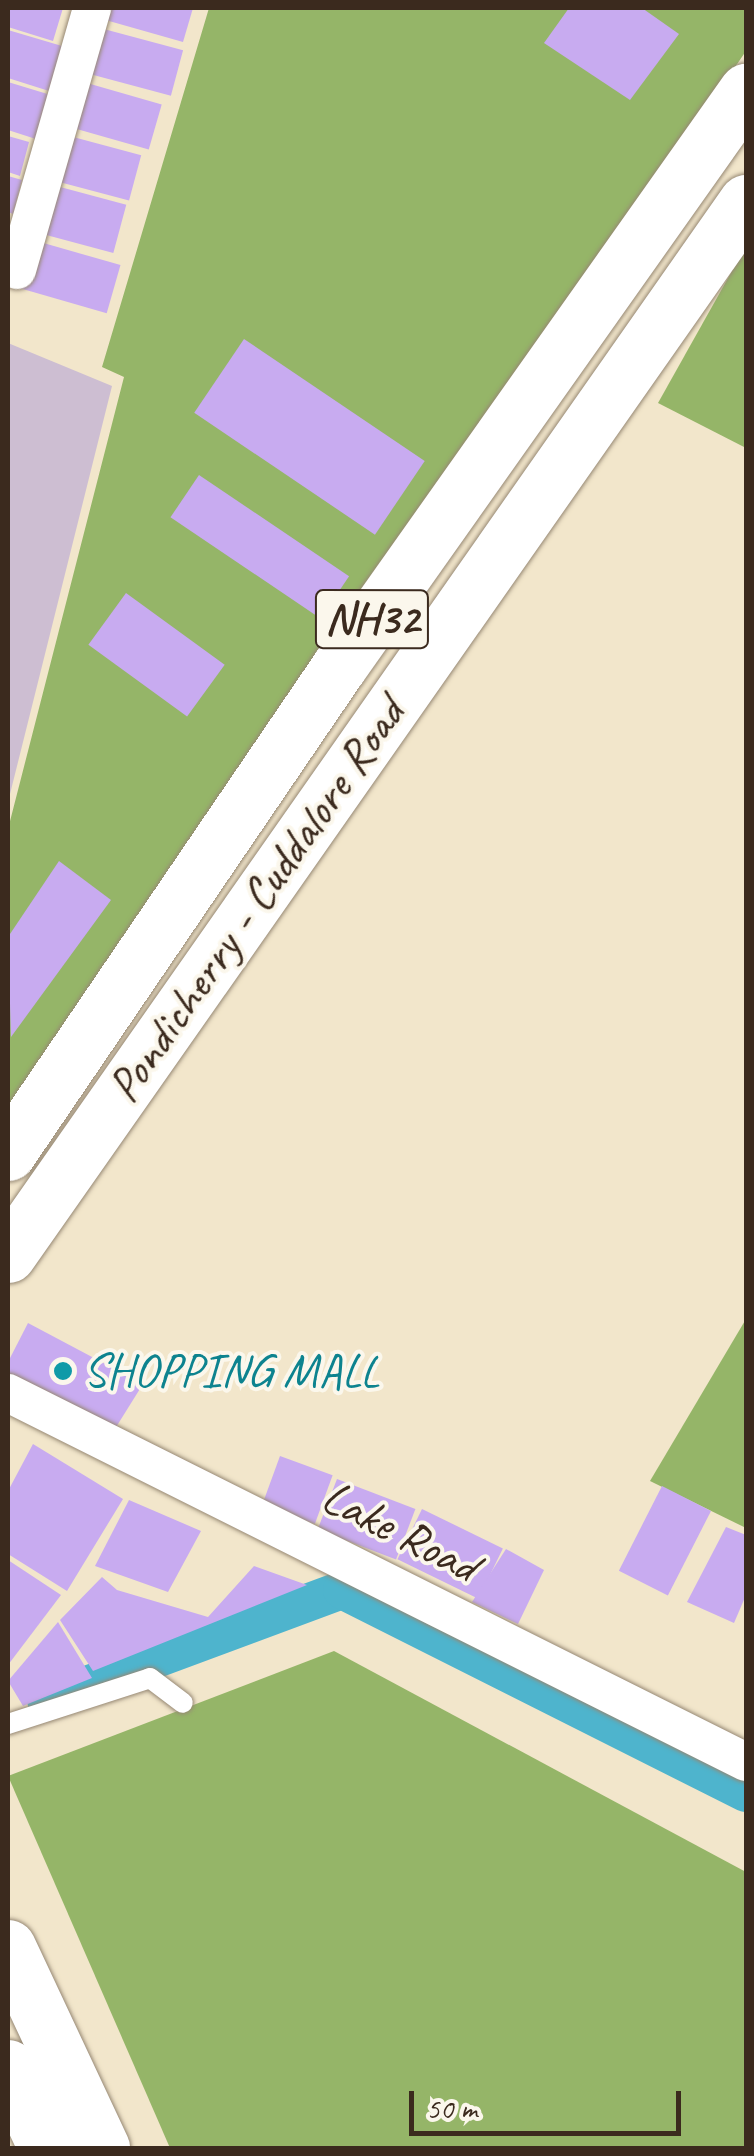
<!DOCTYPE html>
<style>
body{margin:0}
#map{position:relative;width:754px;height:2156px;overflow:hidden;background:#f2e6cb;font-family:Caveat,sans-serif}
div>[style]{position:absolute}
.industrial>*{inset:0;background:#cdbed2}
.forest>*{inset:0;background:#95b568}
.canal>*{height:38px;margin:-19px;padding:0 19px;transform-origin:19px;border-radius:19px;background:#4eb4cd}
.building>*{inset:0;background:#c8abf0;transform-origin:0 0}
.roads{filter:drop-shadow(0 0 2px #968874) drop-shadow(0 0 2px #968874)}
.lane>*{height:20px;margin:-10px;padding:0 10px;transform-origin:10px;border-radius:10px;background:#fff}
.street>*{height:38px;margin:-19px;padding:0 19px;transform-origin:19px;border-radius:19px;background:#fff}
.highway>*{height:55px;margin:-27.5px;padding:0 27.5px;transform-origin:27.5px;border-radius:27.5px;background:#fff}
.dots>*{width:28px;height:28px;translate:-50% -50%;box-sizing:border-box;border:5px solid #fbf7ec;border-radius:50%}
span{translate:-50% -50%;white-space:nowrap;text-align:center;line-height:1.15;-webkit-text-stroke:8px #fbf7ec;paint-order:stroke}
.shield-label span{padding:2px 8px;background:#fbf7ec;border:2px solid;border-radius:8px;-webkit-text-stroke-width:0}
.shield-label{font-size:45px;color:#3b2a1e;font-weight:700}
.street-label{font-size:48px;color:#3b2a1e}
.culture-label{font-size:48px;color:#0d838f}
.left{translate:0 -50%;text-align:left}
.frame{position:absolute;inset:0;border:10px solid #3b2a1e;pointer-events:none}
.scale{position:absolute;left:409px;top:2091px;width:272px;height:45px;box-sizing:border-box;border:5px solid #3b2a1e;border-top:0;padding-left:12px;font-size:30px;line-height:35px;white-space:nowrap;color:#3b2a1e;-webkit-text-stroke:8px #fbf7ec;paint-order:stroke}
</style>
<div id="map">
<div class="industrial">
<div style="clip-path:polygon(8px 343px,112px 386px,8px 802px)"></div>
</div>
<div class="forest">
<div style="clip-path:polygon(209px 8px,746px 8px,746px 51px,8px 1130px,8px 829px,124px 377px,102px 367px)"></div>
<div style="clip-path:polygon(746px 246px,746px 448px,658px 403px)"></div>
<div style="clip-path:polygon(746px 1319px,746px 1528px,650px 1481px)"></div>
<div style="clip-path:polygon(334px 1651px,746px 1872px,746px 2148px,170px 2148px,8px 1776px)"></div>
</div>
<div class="canal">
<div style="left:46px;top:1700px;width:316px;rotate:-20.4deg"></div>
<div style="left:342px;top:1590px;width:452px;rotate:26.7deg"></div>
</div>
<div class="building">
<div style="clip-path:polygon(8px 8px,63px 8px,53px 41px,8px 27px)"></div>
<div style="clip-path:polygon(105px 8px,193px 8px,183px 42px,102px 19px)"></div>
<div style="clip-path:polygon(569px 8px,642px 8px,679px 34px,630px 100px,544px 43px)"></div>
<div style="left:100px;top:28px;width:86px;height:47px;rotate:15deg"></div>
<div style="clip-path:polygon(8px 30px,62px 46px,49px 91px,8px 78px)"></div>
<div style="left:80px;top:81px;width:85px;height:47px;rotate:16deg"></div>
<div style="clip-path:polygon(8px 82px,54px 96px,42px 141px,8px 130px)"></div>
<div style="left:62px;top:134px;width:82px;height:47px;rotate:15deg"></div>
<div style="clip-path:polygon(8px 136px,29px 142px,20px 176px,8px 172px)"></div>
<div style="clip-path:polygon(8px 176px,22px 180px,13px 214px,8px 212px)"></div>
<div style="left:49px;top:184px;width:80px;height:50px;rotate:15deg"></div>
<div style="left:33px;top:240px;width:91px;height:50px;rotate:16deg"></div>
<div style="left:244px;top:339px;width:218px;height:89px;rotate:34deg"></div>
<div style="left:199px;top:475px;width:181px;height:51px;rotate:34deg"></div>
<div style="left:126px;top:593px;width:122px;height:64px;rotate:36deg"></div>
<div style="clip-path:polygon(59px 861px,111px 900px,11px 1037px,8px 937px)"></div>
<div style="clip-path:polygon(28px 1323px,143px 1384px,113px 1432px,8px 1380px,8px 1362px)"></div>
<div style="clip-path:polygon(33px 1444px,123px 1499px,67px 1591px,8px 1554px,8px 1491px)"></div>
<div style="left:280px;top:1456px;width:56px;height:52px;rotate:20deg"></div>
<div style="left:337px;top:1479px;width:84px;height:54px;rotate:21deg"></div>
<div style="left:662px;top:1486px;width:55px;height:95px;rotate:27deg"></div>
<div style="clip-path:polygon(129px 1500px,201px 1531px,168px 1592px,95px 1566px)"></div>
<div style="left:422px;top:1509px;width:90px;height:56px;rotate:26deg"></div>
<div style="clip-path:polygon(726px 1527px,746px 1535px,746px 1595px,734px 1623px,687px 1602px)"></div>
<div style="clip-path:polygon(506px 1549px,544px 1570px,518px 1624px,472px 1602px)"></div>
<div style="clip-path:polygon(8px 1560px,61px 1595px,8px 1665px)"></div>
<div style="clip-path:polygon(254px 1566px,307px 1585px,93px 1671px,60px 1620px,102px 1577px,117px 1590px,208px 1617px)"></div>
<div style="clip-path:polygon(58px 1622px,92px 1678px,23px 1706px,8px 1681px)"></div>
</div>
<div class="roads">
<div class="lane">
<div style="left:8px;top:1724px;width:149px;rotate:-17.9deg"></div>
<div style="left:150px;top:1678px;width:41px;rotate:37.1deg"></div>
</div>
<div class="street">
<div style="left:17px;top:270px;width:273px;rotate:-74deg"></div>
<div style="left:8px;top:1393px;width:825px;rotate:26.57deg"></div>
</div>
<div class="highway">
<div style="left:8px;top:1153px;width:587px;rotate:-55.77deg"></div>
<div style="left:338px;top:668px;width:707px;rotate:-54.74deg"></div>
<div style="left:8px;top:1255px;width:1286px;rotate:-54.98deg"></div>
<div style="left:8px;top:1947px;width:222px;rotate:64.9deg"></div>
<div style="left:8px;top:2067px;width:89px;rotate:64.9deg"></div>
</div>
</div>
<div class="dots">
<div style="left:63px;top:1371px;background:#0f9aa8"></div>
</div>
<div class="shield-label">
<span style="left:372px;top:619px">NH32</span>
</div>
<div class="street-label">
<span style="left:256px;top:900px;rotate:-55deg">Pondicherry - Cuddalore Road</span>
<span style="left:400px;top:1531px;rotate:27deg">Lake Road</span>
</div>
<div class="culture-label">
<span class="left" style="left:83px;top:1371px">SHOPPING MALL</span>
</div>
<div class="frame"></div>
<div class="scale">50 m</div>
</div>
